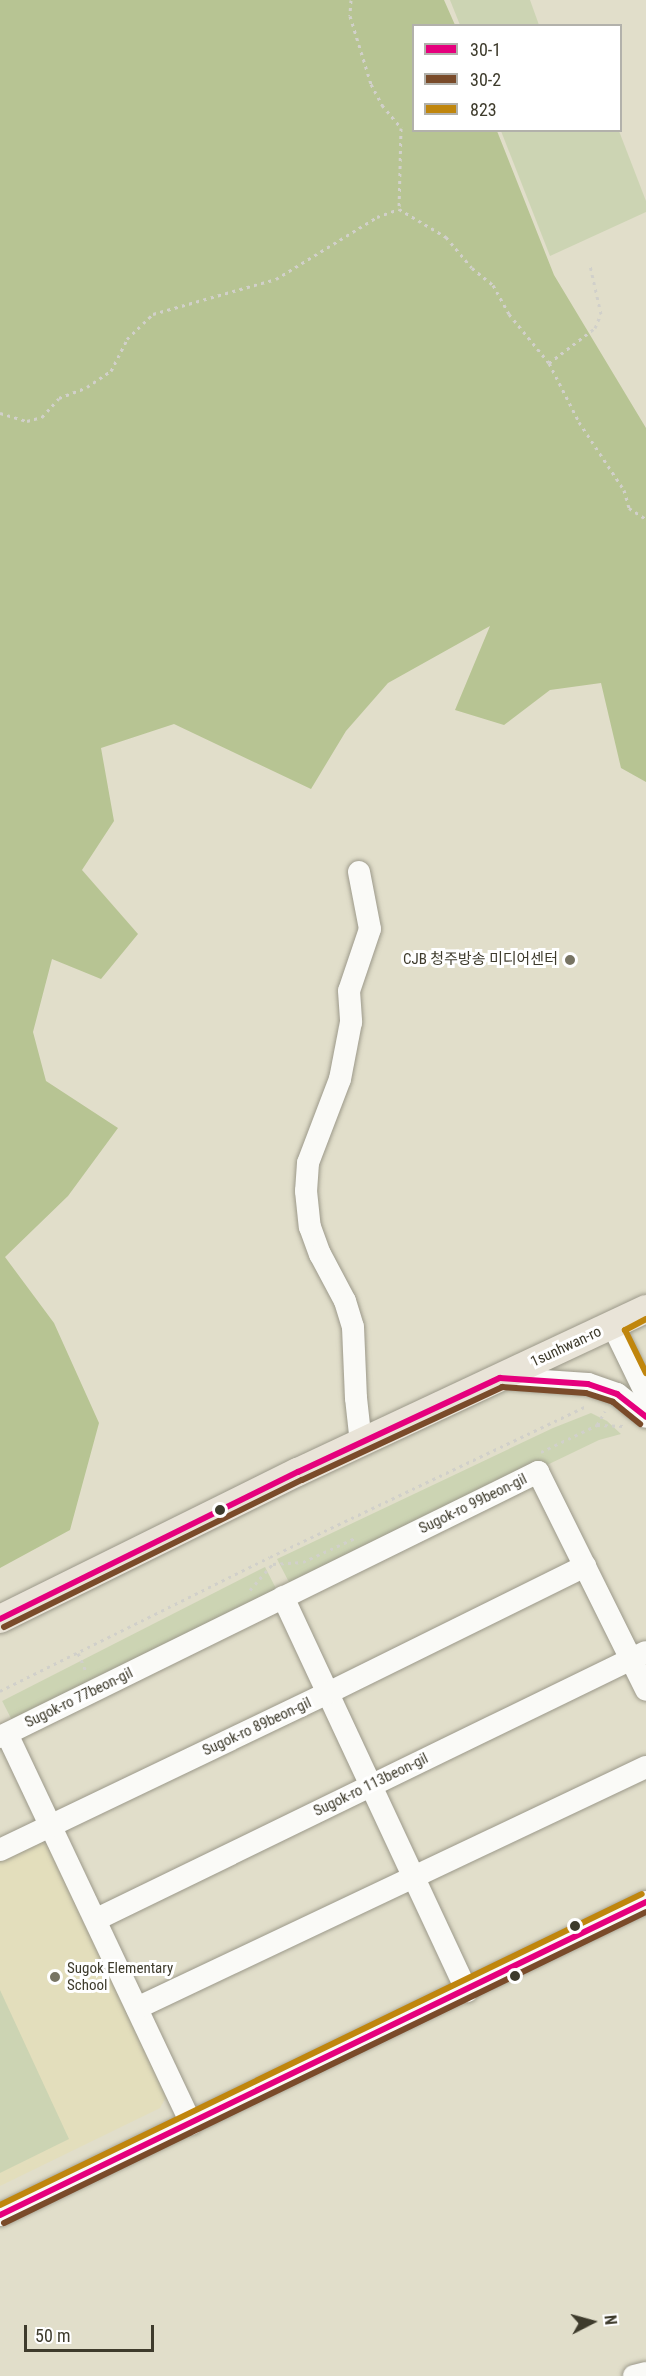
<!DOCTYPE html>
<meta charset="utf-8">
<style>
body{margin:0}
#map{position:relative;width:646px;height:2376px;overflow:hidden;background:#e1deca;font-family:"Roboto Condensed","Noto Sans KR",sans-serif}
div>[style]{position:absolute}
.built>*{inset:0;background:#e3debc}
.green>*{inset:0;background:#ccd4b3;transform-origin:0 0}
.forest>*{inset:0;background:#b7c493}
.path>*{height:3px;margin-top:-1.5px;transform-origin:0;background:repeating-linear-gradient(90deg,#d1d0ca 0 3px,transparent 0 7.5px)}
.roads{filter:drop-shadow(0 0 2px #9c998a) drop-shadow(0 0 2px #9c998a)}
.minor>*{height:22px;margin:-11px;padding:0 11px;transform-origin:11px;border-radius:11px;background:#fafaf7}
.major>*{height:28px;margin:-14px;padding:0 14px;transform-origin:14px;border-radius:14px;background:#e9e4d8}
.bus-1>*{height:6px;margin:-3px;padding:0 3px;transform-origin:3px;border-radius:3px;background:#e5007d}
.bus-2>*{height:6px;margin:-3px;padding:0 3px;transform-origin:3px;border-radius:3px;background:#7a4b2a}
.bus-3>*{height:6px;margin:-3px;padding:0 3px;transform-origin:3px;border-radius:3px;background:#c0860d}
.dots>*{width:16px;height:16px;translate:-50% -50%;box-sizing:border-box;border:3px solid #fff;border-radius:50%}
span{translate:-50% -50%;white-space:nowrap;text-align:center;line-height:1.15;-webkit-text-stroke:6px #fff;paint-order:stroke}
.poi-label{font-size:15px;color:#3e3b2c}
.right{translate:-100% -50%;text-align:right}
.left{translate:0 -50%;text-align:left}
.street-label{font-size:15px;color:#3e3b2c}
.legend{position:absolute;left:412px;top:24px;width:210px;height:108px;box-sizing:border-box;background:#fff;border:2px solid #b2b1ab;margin:0;padding:8px 10px;list-style:none;font-size:18px;color:#3e3b2c}
.legend li{display:flex;align-items:center;gap:12px;height:30px}
.legend b{width:30px;border:2px solid #b2b1ab}
.north{position:absolute;left:562px;top:2292px;width:60px;height:60px;-webkit-text-stroke:4px #fff;paint-order:stroke;rotate:84deg;font-size:16px;font-weight:700;line-height:24px;text-align:center;color:#3e3b2c}
.north::after{content:'';display:block;margin:auto;width:21px;height:27px;background:#3e3b2c;clip-path:polygon(50% 0,100% 100%,50% 72%,0 100%)}
.scale{position:absolute;left:24px;top:2325px;width:130px;height:27px;box-sizing:border-box;border:3px solid #3e3b2c;border-top:0;padding-left:8px;font-size:18px;line-height:21px;white-space:nowrap;color:#3e3b2c;-webkit-text-stroke:4px #fff;paint-order:stroke}
</style>
<div id="map">
<div class="built">
<div style="clip-path:polygon(37px 1839px,48px 1845px,166px 2097px,160px 2108px,0 2186px,0 1857px)"></div>
</div>
<div class="green">
<div style="clip-path:polygon(450px 0,530px 0,539px 25px,460px 25px)"></div>
<div style="clip-path:polygon(501px 131px,619px 131px,646px 201px,646px 212px,550px 256px)"></div>
<div style="clip-path:polygon(591px 1413px,607px 1421px,621px 1434px,599px 1440px,292px 1588px,277px 1559px,553px 1428px)"></div>
<div style="left:265px;top:1567px;width:29px;height:295px;rotate:63deg"></div>
<div style="clip-path:polygon(0 1990px,69px 2139px,0 2173px)"></div>
</div>
<div class="forest">
<div style="clip-path:polygon(0 0,444px 0,455px 25px,414px 26px,414px 130px,497px 131px,554px 275px,646px 428px,646px 782px,621px 768px,601px 683px,550px 690px,504px 725px,455px 710px,490px 626px,388px 683px,346px 731px,311px 789px,174px 724px,101px 748px,114px 821px,82px 870px,138px 934px,101px 979px,52px 959px,33px 1032px,46px 1081px,118px 1128px,68px 1196px,5px 1257px,54px 1323px,99px 1423px,70px 1530px,0 1568px)"></div>
</div>
<div class="path">
<div style="left:351px;top:0;width:16px;rotate:94deg"></div>
<div style="left:350px;top:16px;width:71px;rotate:72.8deg"></div>
<div style="left:371px;top:84px;width:24px;rotate:62deg"></div>
<div style="left:382px;top:105px;width:30px;rotate:50deg"></div>
<div style="left:401px;top:128px;width:81px;rotate:91.4deg"></div>
<div style="left:399px;top:209px;width:55px;rotate:30.8deg"></div>
<div style="left:446px;top:237px;width:40px;rotate:50deg"></div>
<div style="left:472px;top:268px;width:27px;rotate:39deg"></div>
<div style="left:493px;top:285px;width:33px;rotate:61deg"></div>
<div style="left:509px;top:314px;width:63px;rotate:50.8deg"></div>
<div style="left:549px;top:363px;width:66px;rotate:63deg"></div>
<div style="left:579px;top:422px;width:82px;rotate:56.5deg"></div>
<div style="left:624px;top:490px;width:19px;rotate:74deg"></div>
<div style="left:629px;top:508px;width:20px;rotate:33deg"></div>
<div style="left:549px;top:363px;width:58px;rotate:-37.3deg"></div>
<div style="left:595px;top:328px;width:15px;rotate:-67deg"></div>
<div style="left:601px;top:314px;width:50px;rotate:-102.7deg"></div>
<div style="left:0;top:413px;width:28px;rotate:17deg"></div>
<div style="left:27px;top:421px;width:16px;rotate:-15deg"></div>
<div style="left:42px;top:417px;width:25px;rotate:-48deg"></div>
<div style="left:59px;top:398px;width:30px;rotate:-21deg"></div>
<div style="left:87px;top:387px;width:29px;rotate:-34deg"></div>
<div style="left:111px;top:371px;width:36px;rotate:-63deg"></div>
<div style="left:127px;top:339px;width:36px;rotate:-44deg"></div>
<div style="left:153px;top:314px;width:128px;rotate:-15.9deg"></div>
<div style="left:276px;top:279px;width:119px;rotate:-31.5deg"></div>
<div style="left:377px;top:217px;width:23px;rotate:-20deg"></div>
<div style="left:597px;top:1425px;width:16px;rotate:-60deg"></div>
<div style="left:541px;top:1452px;width:62px;rotate:-25.7deg"></div>
<div style="left:597px;top:1425px;width:27px;rotate:2deg"></div>
<div style="left:250px;top:1590px;width:35px;rotate:-49deg"></div>
<div style="left:273px;top:1564px;width:30px;rotate:-4deg"></div>
<div style="left:303px;top:1562px;width:57px;rotate:-24.8deg"></div>
<div style="left:78px;top:1653px;width:20px;rotate:66deg"></div>
<div style="left:0;top:1691px;width:301px;rotate:-26.4deg"></div>
<div style="left:270px;top:1557px;width:352px;rotate:-25.5deg"></div>
</div>
<div class="roads">
<div class="minor">
<div style="left:359px;top:872px;width:58px;rotate:79.1deg"></div>
<div style="left:370px;top:929px;width:65px;rotate:108.7deg"></div>
<div style="left:349px;top:991px;width:31px;rotate:86deg"></div>
<div style="left:351px;top:1022px;width:58px;rotate:100.9deg"></div>
<div style="left:340px;top:1079px;width:90px;rotate:110.9deg"></div>
<div style="left:308px;top:1163px;width:28px;rotate:94deg"></div>
<div style="left:306px;top:1191px;width:36px;rotate:84deg"></div>
<div style="left:310px;top:1227px;width:29px;rotate:70deg"></div>
<div style="left:320px;top:1254px;width:53px;rotate:62deg"></div>
<div style="left:345px;top:1301px;width:27px;rotate:73deg"></div>
<div style="left:353px;top:1327px;width:71px;rotate:87.6deg"></div>
<div style="left:356px;top:1398px;width:45px;rotate:83.7deg"></div>
<div style="left:613px;top:1326px;width:76px;rotate:64.1deg"></div>
<div style="left:500px;top:1378px;width:88px;rotate:3.9deg"></div>
<div style="left:588px;top:1384px;width:31px;rotate:19deg"></div>
<div style="left:617px;top:1394px;width:37px;rotate:38deg"></div>
<div style="left:283px;top:1597px;width:435px;rotate:65deg"></div>
<div style="left:7px;top:1734px;width:431px;rotate:64.7deg"></div>
<div style="left:0;top:1737px;width:600px;rotate:-26.22deg"></div>
<div style="left:538px;top:1472px;width:243px;rotate:63.6deg"></div>
<div style="left:0;top:1850px;width:364px;rotate:-25.6deg"></div>
<div style="left:328px;top:1693px;width:287px;rotate:-26.3deg"></div>
<div style="left:97px;top:1919px;width:610px;rotate:-25.94deg"></div>
<div style="left:137px;top:2008px;width:563px;rotate:-25.34deg"></div>
<div style="left:0;top:2215px;width:718px;rotate:-25.85deg"></div>
<div style="left:634px;top:2376px;width:12px;rotate:-14deg"></div>
</div>
<div class="major">
<div style="left:0;top:1619px;width:332px;rotate:-26.3deg"></div>
<div style="left:298px;top:1472px;width:384px;rotate:-25.1deg"></div>
</div>
</div>
<div class="bus-1">
<div style="left:0;top:1619px;width:332px;rotate:-26.3deg"></div>
<div style="left:298px;top:1472px;width:223px;rotate:-25deg"></div>
<div style="left:500px;top:1378px;width:88px;rotate:3.9deg"></div>
<div style="left:588px;top:1384px;width:31px;rotate:19deg"></div>
<div style="left:617px;top:1394px;width:37px;rotate:38deg"></div>
<div style="left:0;top:2215px;width:718px;rotate:-25.85deg"></div>
</div>
<div class="bus-2">
<div style="left:4px;top:1627px;width:332px;rotate:-26.3deg"></div>
<div style="left:302px;top:1480px;width:221px;rotate:-24.9deg"></div>
<div style="left:502px;top:1387px;width:84px;rotate:4.1deg"></div>
<div style="left:586px;top:1393px;width:28px;rotate:18deg"></div>
<div style="left:613px;top:1402px;width:35px;rotate:39deg"></div>
<div style="left:4px;top:2223px;width:713px;rotate:-25.85deg"></div>
</div>
<div class="bus-3">
<div style="left:646px;top:1319px;width:24px;rotate:152deg"></div>
<div style="left:625px;top:1330px;width:48px;rotate:64deg"></div>
<div style="left:0;top:2205px;width:713px;rotate:-25.85deg"></div>
</div>
<div class="dots">
<div style="left:570px;top:960px;background:#777463"></div>
<div style="left:220px;top:1510px;background:#3e3b2c"></div>
<div style="left:575px;top:1926px;background:#3e3b2c"></div>
<div style="left:515px;top:1976px;background:#3e3b2c"></div>
<div style="left:55px;top:1977px;background:#777463"></div>
</div>
<div class="poi-label">
<span class="right" style="left:558px;top:960px">CJB 청주방송 미디어센터</span>
<span class="left" style="left:67px;top:1977px">Sugok Elementary<br>School</span>
</div>
<div class="street-label">
<span style="left:566px;top:1347px;rotate:-25deg">1sunhwan-ro</span>
<span style="left:473px;top:1504px;rotate:-26deg">Sugok-ro 99beon-gil</span>
<span style="left:79px;top:1698px;rotate:-26deg">Sugok-ro 77beon-gil</span>
<span style="left:257px;top:1727px;rotate:-25deg">Sugok-ro 89beon-gil</span>
<span style="left:371px;top:1785px;rotate:-26deg">Sugok-ro 113beon-gil</span>
</div>
<ul class="legend">
<li><b style="height:8px;background:#e5007d"></b>30-1</li>
<li><b style="height:8px;background:#7a4b2a"></b>30-2</li>
<li><b style="height:8px;background:#c0860d"></b>823</li>
</ul>
<div class="north">N</div>
<div class="scale">50 m</div>
</div>
